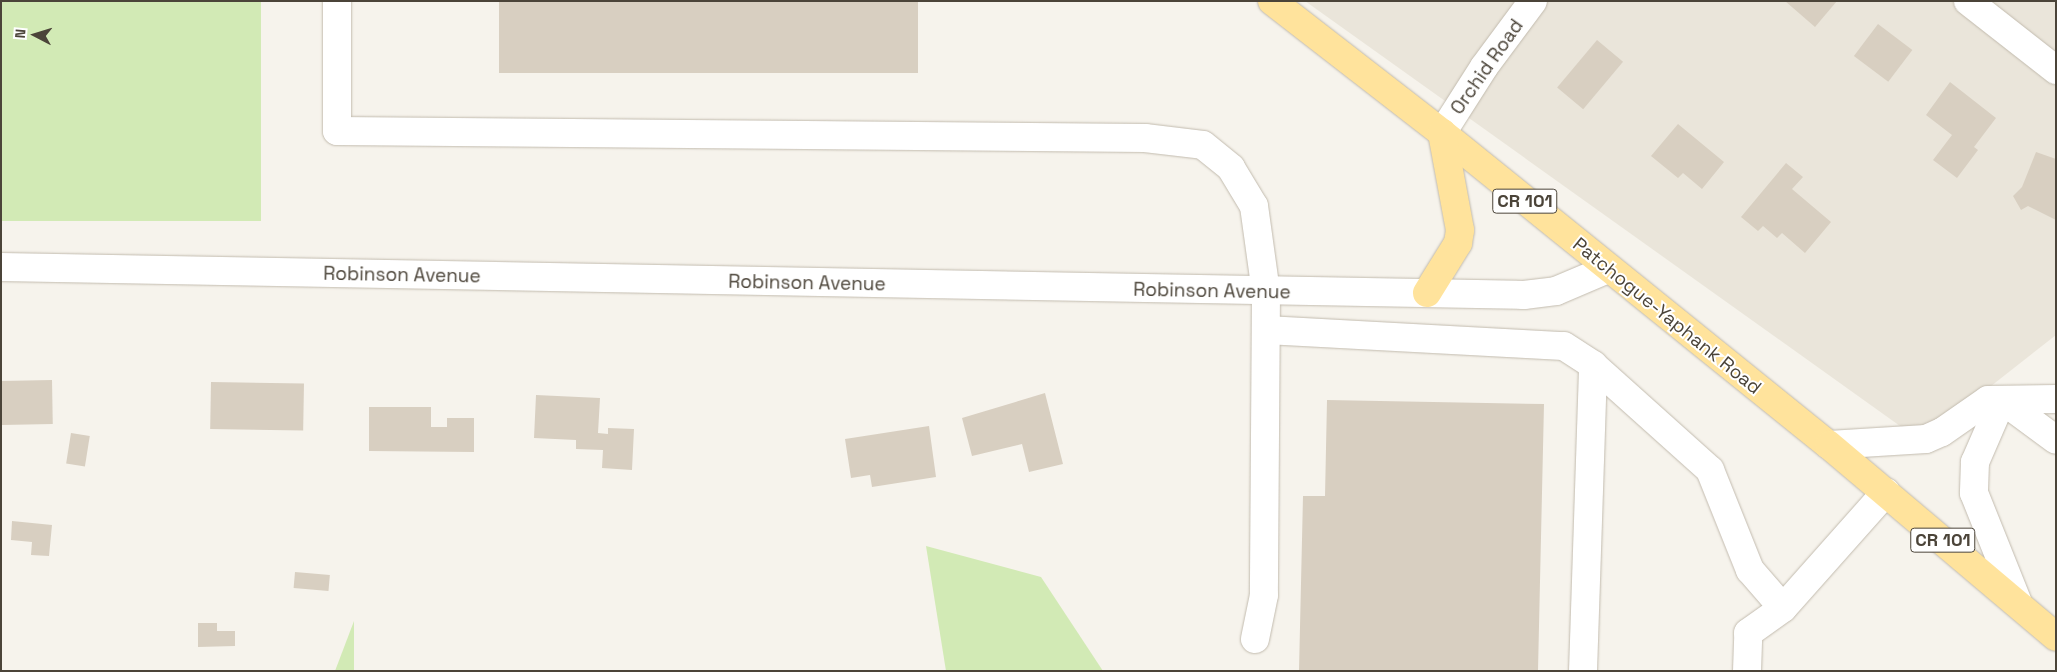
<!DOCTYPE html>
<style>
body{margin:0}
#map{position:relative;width:2057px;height:672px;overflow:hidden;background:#f6f3ec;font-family:"Space Grotesk",sans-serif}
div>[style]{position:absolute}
.residential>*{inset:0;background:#eae5da}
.green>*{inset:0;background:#d2eab5;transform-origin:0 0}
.building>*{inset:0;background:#d8cfc1;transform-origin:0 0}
.roads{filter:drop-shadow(0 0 1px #c2bbae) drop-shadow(0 0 1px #c2bbae)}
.minor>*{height:28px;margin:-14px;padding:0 14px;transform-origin:14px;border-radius:14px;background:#fff}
.major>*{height:28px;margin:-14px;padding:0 14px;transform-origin:14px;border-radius:14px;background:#ffe39c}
span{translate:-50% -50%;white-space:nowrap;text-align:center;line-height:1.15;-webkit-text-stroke:4px #fff;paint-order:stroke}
.shield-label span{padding:1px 4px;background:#fff;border:1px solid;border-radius:4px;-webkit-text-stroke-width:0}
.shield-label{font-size:18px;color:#4b4439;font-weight:700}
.street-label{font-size:19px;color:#4b4439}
.frame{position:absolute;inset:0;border:2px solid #4b4439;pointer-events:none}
.north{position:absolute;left:10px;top:10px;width:50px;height:50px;-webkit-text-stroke:4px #fff;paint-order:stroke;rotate:275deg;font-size:14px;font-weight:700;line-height:20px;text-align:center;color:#4b4439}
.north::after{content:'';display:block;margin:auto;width:18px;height:22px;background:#4b4439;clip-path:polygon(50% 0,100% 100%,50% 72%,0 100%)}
</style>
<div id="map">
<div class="residential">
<div style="clip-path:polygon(1305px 1px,2056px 1px,2056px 335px,1921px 441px)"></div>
</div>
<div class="green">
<div style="left:1px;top:1px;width:260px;height:220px"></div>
<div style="clip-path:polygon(926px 546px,1041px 577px,1103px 671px,946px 671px)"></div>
<div style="clip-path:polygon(354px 621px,354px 671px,335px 671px)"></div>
</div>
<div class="building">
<div style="left:499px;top:1px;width:419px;height:72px"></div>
<div style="clip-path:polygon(1785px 1px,1837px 1px,1815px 27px)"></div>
<div style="left:1878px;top:24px;width:43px;height:40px;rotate:37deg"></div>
<div style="left:1597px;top:40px;width:34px;height:62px;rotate:40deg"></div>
<div style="clip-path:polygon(1950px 82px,1996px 118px,1974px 147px,1978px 150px,1957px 178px,1933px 160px,1952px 135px,1926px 115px)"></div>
<div style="clip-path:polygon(1678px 124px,1724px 162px,1702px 189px,1683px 173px,1678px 178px,1651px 156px)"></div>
<div style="clip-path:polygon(2036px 152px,2056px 159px,2056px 220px,2028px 206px,2021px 210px,2013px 196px,2022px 187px)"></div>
<div style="clip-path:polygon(1786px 163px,1803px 177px,1792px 189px,1831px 222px,1805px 253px,1782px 233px,1777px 238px,1763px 226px,1758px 231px,1741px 217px)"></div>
<div style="left:52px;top:380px;width:44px;height:51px;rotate:89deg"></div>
<div style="left:211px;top:382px;width:93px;height:47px;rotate:1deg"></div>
<div style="clip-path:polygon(1045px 393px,1063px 464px,1029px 472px,1022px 444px,972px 456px,962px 418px)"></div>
<div style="clip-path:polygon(536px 395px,600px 398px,598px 433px,608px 434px,608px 428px,634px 429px,632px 470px,602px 468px,603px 450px,576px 449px,576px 440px,534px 438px)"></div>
<div style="clip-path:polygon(1327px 400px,1544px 404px,1538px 671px,1299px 671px,1303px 496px,1325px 496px)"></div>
<div style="clip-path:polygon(369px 407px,431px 407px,431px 427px,447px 427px,447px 418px,474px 418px,474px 452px,369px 451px)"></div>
<div style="clip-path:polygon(929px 426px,936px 477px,872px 487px,870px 475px,851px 478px,845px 439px)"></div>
<div style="left:71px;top:433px;width:19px;height:31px;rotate:9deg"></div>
<div style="clip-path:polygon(12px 521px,52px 525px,49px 556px,31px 555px,32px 542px,11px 540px)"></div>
<div style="left:295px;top:572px;width:35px;height:16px;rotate:5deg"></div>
<div style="clip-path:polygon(198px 623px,217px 623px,217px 631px,235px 631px,235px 646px,198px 647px)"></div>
</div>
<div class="roads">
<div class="minor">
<div style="left:337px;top:1px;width:130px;rotate:90deg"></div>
<div style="left:337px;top:131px;width:808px;rotate:0.5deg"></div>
<div style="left:1145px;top:138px;width:58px;rotate:6.9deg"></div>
<div style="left:1203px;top:145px;width:36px;rotate:39deg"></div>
<div style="left:1231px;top:168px;width:44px;rotate:58.8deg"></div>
<div style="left:1254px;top:206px;width:87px;rotate:82.1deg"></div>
<div style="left:1266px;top:292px;width:303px;rotate:90.4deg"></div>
<div style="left:1264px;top:595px;width:45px;rotate:101.6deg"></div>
<div style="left:1968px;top:1px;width:112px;rotate:38.1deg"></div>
<div style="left:1442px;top:133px;width:78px;rotate:-57.5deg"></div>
<div style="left:1484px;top:67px;width:82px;rotate:-53.4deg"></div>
<div style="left:1px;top:267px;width:1523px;rotate:1.05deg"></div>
<div style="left:1524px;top:295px;width:32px;rotate:-7deg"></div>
<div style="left:1556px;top:291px;width:56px;rotate:-22.9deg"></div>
<div style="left:1266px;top:330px;width:298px;rotate:3.1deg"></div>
<div style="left:1564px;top:346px;width:35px;rotate:33deg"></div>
<div style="left:1593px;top:365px;width:157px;rotate:41.9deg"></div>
<div style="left:1710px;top:470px;width:108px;rotate:68.2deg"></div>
<div style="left:1750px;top:570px;width:50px;rotate:49deg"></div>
<div style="left:1783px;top:608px;width:155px;rotate:-48.4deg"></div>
<div style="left:2002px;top:400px;width:68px;rotate:113.5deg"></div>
<div style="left:1975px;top:462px;width:31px;rotate:92deg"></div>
<div style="left:1974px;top:493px;width:118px;rotate:68.2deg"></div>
<div style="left:2002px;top:400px;width:67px;rotate:36.5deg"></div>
<div style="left:1829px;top:445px;width:97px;rotate:-3.5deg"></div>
<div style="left:1926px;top:439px;width:17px;rotate:-24deg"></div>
<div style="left:1942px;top:432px;width:56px;rotate:-34.8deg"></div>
<div style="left:1988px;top:400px;width:68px;rotate:-0.8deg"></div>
<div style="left:1583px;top:671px;width:306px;rotate:-88.1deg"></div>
<div style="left:1747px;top:671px;width:38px;rotate:-88deg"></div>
<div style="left:1748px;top:633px;width:43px;rotate:-35.5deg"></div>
</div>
<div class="major">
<div style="left:1272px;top:1px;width:215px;rotate:37.8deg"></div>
<div style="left:1442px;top:133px;width:497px;rotate:38.9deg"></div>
<div style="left:1829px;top:445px;width:297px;rotate:40.2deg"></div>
<div style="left:1427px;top:293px;width:59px;rotate:-58.2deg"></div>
<div style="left:1458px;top:243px;width:13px;rotate:-81deg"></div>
<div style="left:1460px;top:230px;width:99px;rotate:-100.5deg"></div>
</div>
</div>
<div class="shield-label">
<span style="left:1525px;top:201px">CR 101</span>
<span style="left:1943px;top:540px">CR 101</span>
</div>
<div class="street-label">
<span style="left:1487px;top:67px;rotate:-55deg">Orchid Road</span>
<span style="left:402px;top:275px;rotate:1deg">Robinson Avenue</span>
<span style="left:807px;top:283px;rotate:1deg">Robinson Avenue</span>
<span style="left:1212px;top:291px;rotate:1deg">Robinson Avenue</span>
<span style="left:1667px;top:316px;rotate:39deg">Patchogue-Yaphank Road</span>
</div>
<div class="frame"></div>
<div class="north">N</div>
</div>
